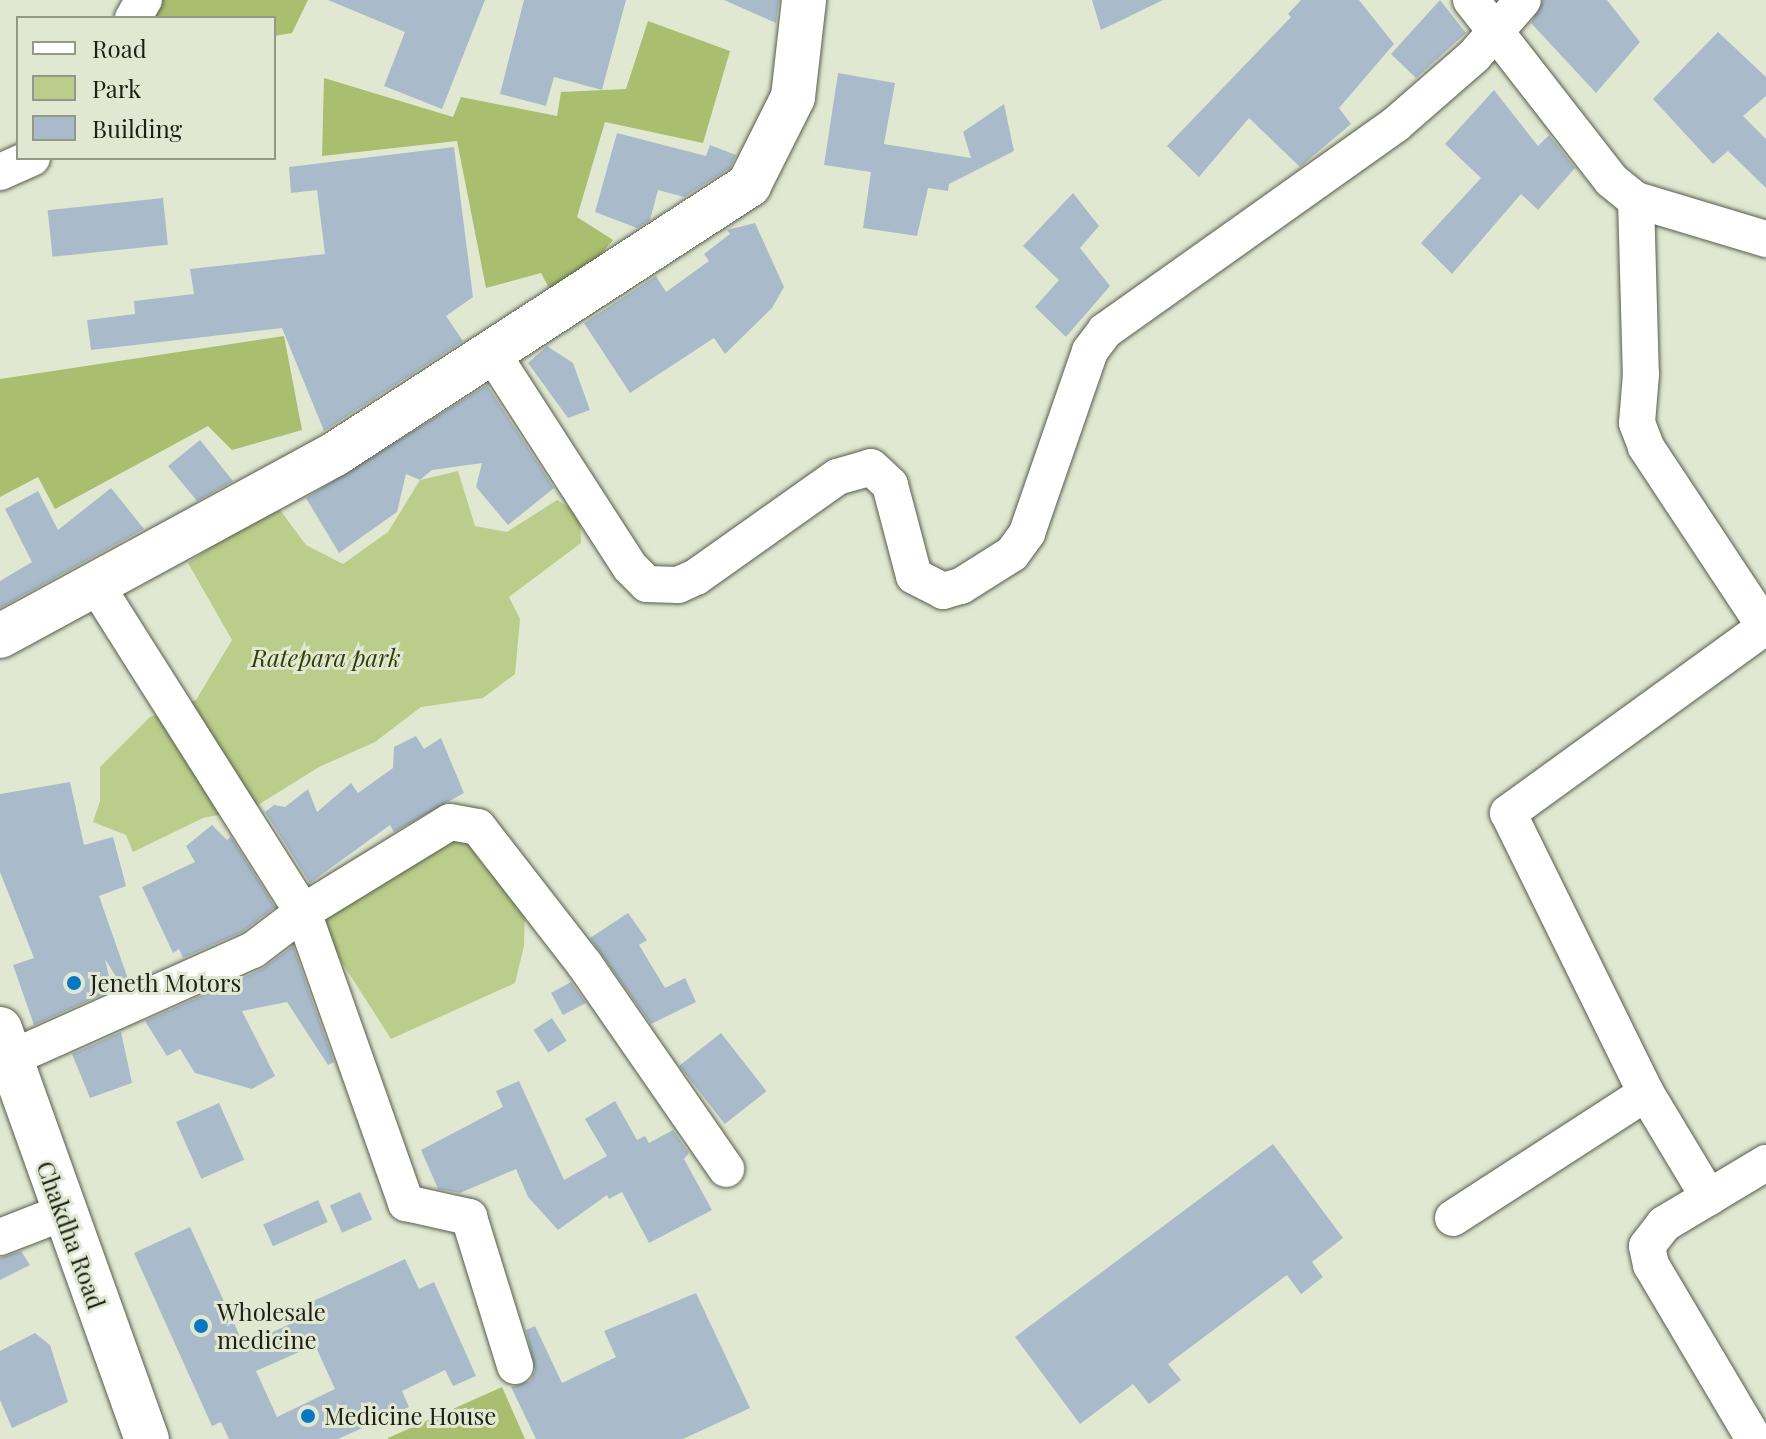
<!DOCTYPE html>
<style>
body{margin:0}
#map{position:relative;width:1766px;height:1439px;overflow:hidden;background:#e1e8d2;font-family:"Playfair Display",serif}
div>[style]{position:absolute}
.green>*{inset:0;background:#bbcd8b}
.forest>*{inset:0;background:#a9be6e}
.building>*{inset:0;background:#a9bbcb;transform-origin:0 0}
.roads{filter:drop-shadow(0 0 2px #585d4b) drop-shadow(0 0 2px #585d4b)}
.minor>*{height:36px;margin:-18px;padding:0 18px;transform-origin:18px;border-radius:18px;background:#fff}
.major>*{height:44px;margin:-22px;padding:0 22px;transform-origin:22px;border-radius:22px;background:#fff}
.dots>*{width:22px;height:22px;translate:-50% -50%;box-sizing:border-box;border:4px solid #e1e8d2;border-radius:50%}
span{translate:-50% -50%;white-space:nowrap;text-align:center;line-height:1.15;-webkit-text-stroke:6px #e1e8d2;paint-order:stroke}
.park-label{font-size:24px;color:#323e00;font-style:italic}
.poi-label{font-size:24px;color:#1e2018}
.left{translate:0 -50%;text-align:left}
.street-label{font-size:24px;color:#1e2018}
.legend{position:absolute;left:16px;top:16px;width:260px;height:144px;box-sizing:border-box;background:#e1e8d2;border:2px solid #939888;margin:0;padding:10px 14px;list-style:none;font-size:24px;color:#1e2018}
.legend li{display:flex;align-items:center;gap:16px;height:40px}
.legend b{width:40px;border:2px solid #939888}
</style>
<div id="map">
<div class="green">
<div style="clip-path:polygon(458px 471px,475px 526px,507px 532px,557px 500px,580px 514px,581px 543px,509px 597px,520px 619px,515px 674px,483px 698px,421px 707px,375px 742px,319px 767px,253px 808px,203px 818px,133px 852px,126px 835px,93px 822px,100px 801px,100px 767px,150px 717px,196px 700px,232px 640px,188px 563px,251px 520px,280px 510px,306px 545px,343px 564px,388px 532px,420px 480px)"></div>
<div style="clip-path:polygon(454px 821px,482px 864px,525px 907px,524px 946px,515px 983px,391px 1039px,318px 925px)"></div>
</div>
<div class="forest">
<div style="clip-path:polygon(154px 0,308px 0,292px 33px,274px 36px,274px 18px,149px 18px)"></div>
<div style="clip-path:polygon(648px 21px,730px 51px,703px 143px,605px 122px,577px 217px,613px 240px,558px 305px,541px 273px,486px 288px,457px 141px,322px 156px,324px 78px,453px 117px,461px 97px,557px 116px,561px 92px,626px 89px)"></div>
<div style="clip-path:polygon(284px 336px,302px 430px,232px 450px,208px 426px,55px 509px,38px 477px,0 497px,0 379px)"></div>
<div style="clip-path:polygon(502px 1387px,525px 1439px,388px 1439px,388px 1438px)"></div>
</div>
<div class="building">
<div style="clip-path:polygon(328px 0,485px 0,442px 109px,384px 86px,405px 32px)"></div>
<div style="clip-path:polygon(524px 0,626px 0,602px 90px,554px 77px,546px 106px,500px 94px)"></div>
<div style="clip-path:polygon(724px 0,779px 0,776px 23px)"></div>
<div style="clip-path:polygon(1092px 0,1163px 0,1101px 30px)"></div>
<div style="clip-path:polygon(1301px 0,1359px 0,1394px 44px,1339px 108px,1351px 124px,1300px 167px,1249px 118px,1199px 177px,1167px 146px,1291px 17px,1288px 14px)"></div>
<div style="clip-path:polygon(1440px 0,1466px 33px,1416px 78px,1391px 54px)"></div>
<div style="clip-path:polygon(1543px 0,1607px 0,1640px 42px,1596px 93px,1531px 23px)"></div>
<div style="clip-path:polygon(1718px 32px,1766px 77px,1766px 96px,1743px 116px,1766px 139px,1766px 188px,1728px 151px,1713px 164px,1653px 99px)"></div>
<div style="clip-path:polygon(838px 73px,895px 83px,884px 144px,971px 158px,963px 132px,1004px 104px,1014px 151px,949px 184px,948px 191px,928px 188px,917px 236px,863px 228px,871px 172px,824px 165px)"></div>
<div style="clip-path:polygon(1494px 90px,1538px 146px,1549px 135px,1575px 168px,1538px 210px,1521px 194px,1452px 274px,1421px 243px,1481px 178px,1445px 144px)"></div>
<div style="clip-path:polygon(617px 133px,706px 156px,710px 145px,736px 155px,730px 168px,684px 197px,658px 190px,650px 220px,637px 228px,595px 212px)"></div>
<div style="clip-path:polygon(454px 147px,473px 297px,446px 316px,463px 341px,324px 431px,282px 328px,91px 350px,87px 320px,135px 314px,134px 301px,194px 294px,190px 269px,325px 254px,317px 190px,291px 193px,289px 167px)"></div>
<div style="clip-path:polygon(1073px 193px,1099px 226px,1080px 248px,1110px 286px,1066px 337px,1035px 307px,1059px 280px,1023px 246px)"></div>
<div style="left:163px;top:198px;width:47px;height:116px;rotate:84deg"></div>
<div style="clip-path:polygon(755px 223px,784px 287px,772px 308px,725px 354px,714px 338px,630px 393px,584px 323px,656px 276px,666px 292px,709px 261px,704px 254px,730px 234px,727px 230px)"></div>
<div style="clip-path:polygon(547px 346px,573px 363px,590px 410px,568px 418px,528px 363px)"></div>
<div style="clip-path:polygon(487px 385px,554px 488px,508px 525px,476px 487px,482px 463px,432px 470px,420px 480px,406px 474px,397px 512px,339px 553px,306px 498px)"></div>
<div style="clip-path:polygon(200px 440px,233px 481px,197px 501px,168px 466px)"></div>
<div style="clip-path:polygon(111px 488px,144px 529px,0 608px,0 581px,32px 562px,5px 509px,38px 491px,58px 530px)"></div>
<div style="clip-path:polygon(416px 736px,424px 749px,441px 738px,464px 793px,394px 832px,390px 825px,310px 883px,265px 812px,274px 805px,285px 807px,308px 789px,317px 812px,351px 783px,358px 793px,393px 768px,394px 747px)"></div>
<div style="clip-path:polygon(70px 782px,84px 845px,113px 837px,126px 886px,99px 896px,128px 979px,120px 983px,105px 959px,112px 990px,34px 1025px,13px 965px,34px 958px,0 872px,0 794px)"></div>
<div style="clip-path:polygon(212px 825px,227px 840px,231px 837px,275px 907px,242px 932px,183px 958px,179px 949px,173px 953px,142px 887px,195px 862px,186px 846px)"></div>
<div style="clip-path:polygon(628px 913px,647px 940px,639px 945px,665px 988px,685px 978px,696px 1002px,651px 1024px,590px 938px)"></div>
<div style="clip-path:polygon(293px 946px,334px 1062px,328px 1065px,287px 1002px,242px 1011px,275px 1076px,252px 1089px,195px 1073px,180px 1049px,167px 1056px,145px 1021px,262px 969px)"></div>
<div style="clip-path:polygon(571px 982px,586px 1003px,563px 1015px,551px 993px)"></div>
<div style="left:552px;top:1018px;width:27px;height:22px;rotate:57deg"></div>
<div style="clip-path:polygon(121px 1032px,132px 1083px,90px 1098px,72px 1054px)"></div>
<div style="left:721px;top:1033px;width:74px;height:53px;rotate:52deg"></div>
<div style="clip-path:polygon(519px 1081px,564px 1180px,607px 1156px,585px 1119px,615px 1101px,637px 1140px,645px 1136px,649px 1143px,673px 1130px,689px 1153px,684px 1159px,712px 1210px,649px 1243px,622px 1192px,609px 1199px,607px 1195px,558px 1230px,528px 1197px,516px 1169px,460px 1193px,438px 1189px,421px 1150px,503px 1107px,496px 1091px)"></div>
<div style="left:219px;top:1103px;width:62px;height:47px;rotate:66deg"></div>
<div style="clip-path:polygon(1273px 1144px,1343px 1238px,1312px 1262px,1323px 1277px,1301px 1294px,1287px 1275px,1168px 1364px,1181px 1380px,1149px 1404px,1133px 1384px,1080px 1424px,1015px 1337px)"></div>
<div style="left:360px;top:1192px;width:30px;height:33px;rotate:66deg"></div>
<div style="left:318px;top:1200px;width:24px;height:60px;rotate:66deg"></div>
<div style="clip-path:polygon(evenodd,190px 1227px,244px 1345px,303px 1318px,298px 1308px,405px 1259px,419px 1289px,434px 1282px,476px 1376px,453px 1386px,445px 1370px,402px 1391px,409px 1407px,338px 1439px,229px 1439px,221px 1422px,212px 1426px,134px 1253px,190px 1227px,315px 1345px,335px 1389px,277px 1417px,256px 1371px,315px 1345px)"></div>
<div style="clip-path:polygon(21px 1251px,30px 1265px,0 1280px,0 1258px)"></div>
<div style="clip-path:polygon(696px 1293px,750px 1408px,683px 1439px,536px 1439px,511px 1387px,530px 1381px,535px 1371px,526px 1330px,535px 1326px,562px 1383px,616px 1357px,604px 1331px)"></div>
<div style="clip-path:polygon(35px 1333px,50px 1345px,68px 1402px,12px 1428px,0 1400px,0 1351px)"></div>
</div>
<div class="roads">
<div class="minor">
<div style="left:1471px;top:0;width:228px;rotate:52.1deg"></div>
<div style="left:1611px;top:180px;width:32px;rotate:39deg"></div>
<div style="left:1636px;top:200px;width:136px;rotate:16.7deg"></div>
<div style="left:133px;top:18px;width:21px;rotate:-59deg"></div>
<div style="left:0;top:172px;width:35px;rotate:-24deg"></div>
<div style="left:1636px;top:200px;width:174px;rotate:88.4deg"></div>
<div style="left:1641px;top:374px;width:49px;rotate:94.7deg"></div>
<div style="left:1637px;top:423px;width:26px;rotate:69deg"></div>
<div style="left:1646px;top:447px;width:217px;rotate:56.5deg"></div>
<div style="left:492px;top:353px;width:255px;rotate:57.2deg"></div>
<div style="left:630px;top:567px;width:24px;rotate:45deg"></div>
<div style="left:647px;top:584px;width:31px;rotate:2deg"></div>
<div style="left:678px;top:585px;width:20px;rotate:-24deg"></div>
<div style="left:696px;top:577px;width:173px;rotate:-35.3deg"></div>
<div style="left:837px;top:477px;width:35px;rotate:-16deg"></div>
<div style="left:871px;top:467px;width:26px;rotate:43deg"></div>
<div style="left:890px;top:485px;width:94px;rotate:75.2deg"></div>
<div style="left:914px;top:576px;width:33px;rotate:27deg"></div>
<div style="left:943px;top:591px;width:19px;rotate:-16deg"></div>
<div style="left:961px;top:586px;width:60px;rotate:-32.1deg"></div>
<div style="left:1012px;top:554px;width:26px;rotate:-54deg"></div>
<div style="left:1027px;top:533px;width:193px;rotate:-70.9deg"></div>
<div style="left:1090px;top:351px;width:25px;rotate:-53deg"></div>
<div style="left:1105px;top:331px;width:356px;rotate:-35.4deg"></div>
<div style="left:1395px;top:125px;width:105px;rotate:-41.1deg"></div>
<div style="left:1474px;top:56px;width:74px;rotate:-48.8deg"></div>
<div style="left:96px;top:585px;width:387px;rotate:57.7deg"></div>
<div style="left:303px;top:912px;width:309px;rotate:70.5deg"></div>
<div style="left:406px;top:1203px;width:65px;rotate:12.5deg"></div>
<div style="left:469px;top:1217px;width:156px;rotate:72.8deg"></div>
<div style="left:9px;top:1059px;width:267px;rotate:-24.1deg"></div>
<div style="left:253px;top:950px;width:63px;rotate:-37.2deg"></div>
<div style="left:303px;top:912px;width:172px;rotate:-31.5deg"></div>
<div style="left:450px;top:822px;width:28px;rotate:10deg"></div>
<div style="left:478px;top:827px;width:175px;rotate:52.2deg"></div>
<div style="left:585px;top:965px;width:248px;rotate:55.3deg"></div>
<div style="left:1646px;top:1093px;width:312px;rotate:-116.2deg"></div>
<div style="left:1508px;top:813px;width:317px;rotate:-35.9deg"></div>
<div style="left:1453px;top:1218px;width:230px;rotate:-32.9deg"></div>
<div style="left:1646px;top:1093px;width:122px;rotate:59deg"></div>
<div style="left:0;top:1237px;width:66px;rotate:-21.2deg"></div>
<div style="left:1754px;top:1439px;width:202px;rotate:-120.6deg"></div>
<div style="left:1651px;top:1265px;width:19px;rotate:-102deg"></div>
<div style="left:1647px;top:1246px;width:28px;rotate:-52deg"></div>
<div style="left:1664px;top:1224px;width:119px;rotate:-30.9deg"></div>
</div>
<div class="major">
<div style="left:0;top:636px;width:381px;rotate:-28.5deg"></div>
<div style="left:335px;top:454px;width:494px;rotate:-33deg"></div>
<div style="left:749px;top:185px;width:98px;rotate:-63.4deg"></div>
<div style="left:793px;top:97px;width:98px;rotate:-83.5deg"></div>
<div style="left:0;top:1029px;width:436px;rotate:70.3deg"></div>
</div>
</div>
<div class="dots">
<div style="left:74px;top:983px;background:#0878c2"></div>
<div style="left:201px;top:1326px;background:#0878c2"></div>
<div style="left:308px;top:1416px;background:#0878c2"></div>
</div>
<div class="park-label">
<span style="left:326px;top:658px">Ratepara park</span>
</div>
<div class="poi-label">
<span class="left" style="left:90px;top:983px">Jeneth Motors</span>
<span class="left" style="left:217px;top:1326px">Wholesale<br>medicine</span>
<span class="left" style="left:324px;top:1416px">Medicine House</span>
</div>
<div class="street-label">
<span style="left:71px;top:1235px;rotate:70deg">Chakdha Road</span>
</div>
<ul class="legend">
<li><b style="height:10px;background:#fff"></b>Road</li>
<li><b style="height:22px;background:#bbcd8b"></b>Park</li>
<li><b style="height:22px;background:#a9bbcb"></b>Building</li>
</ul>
</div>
